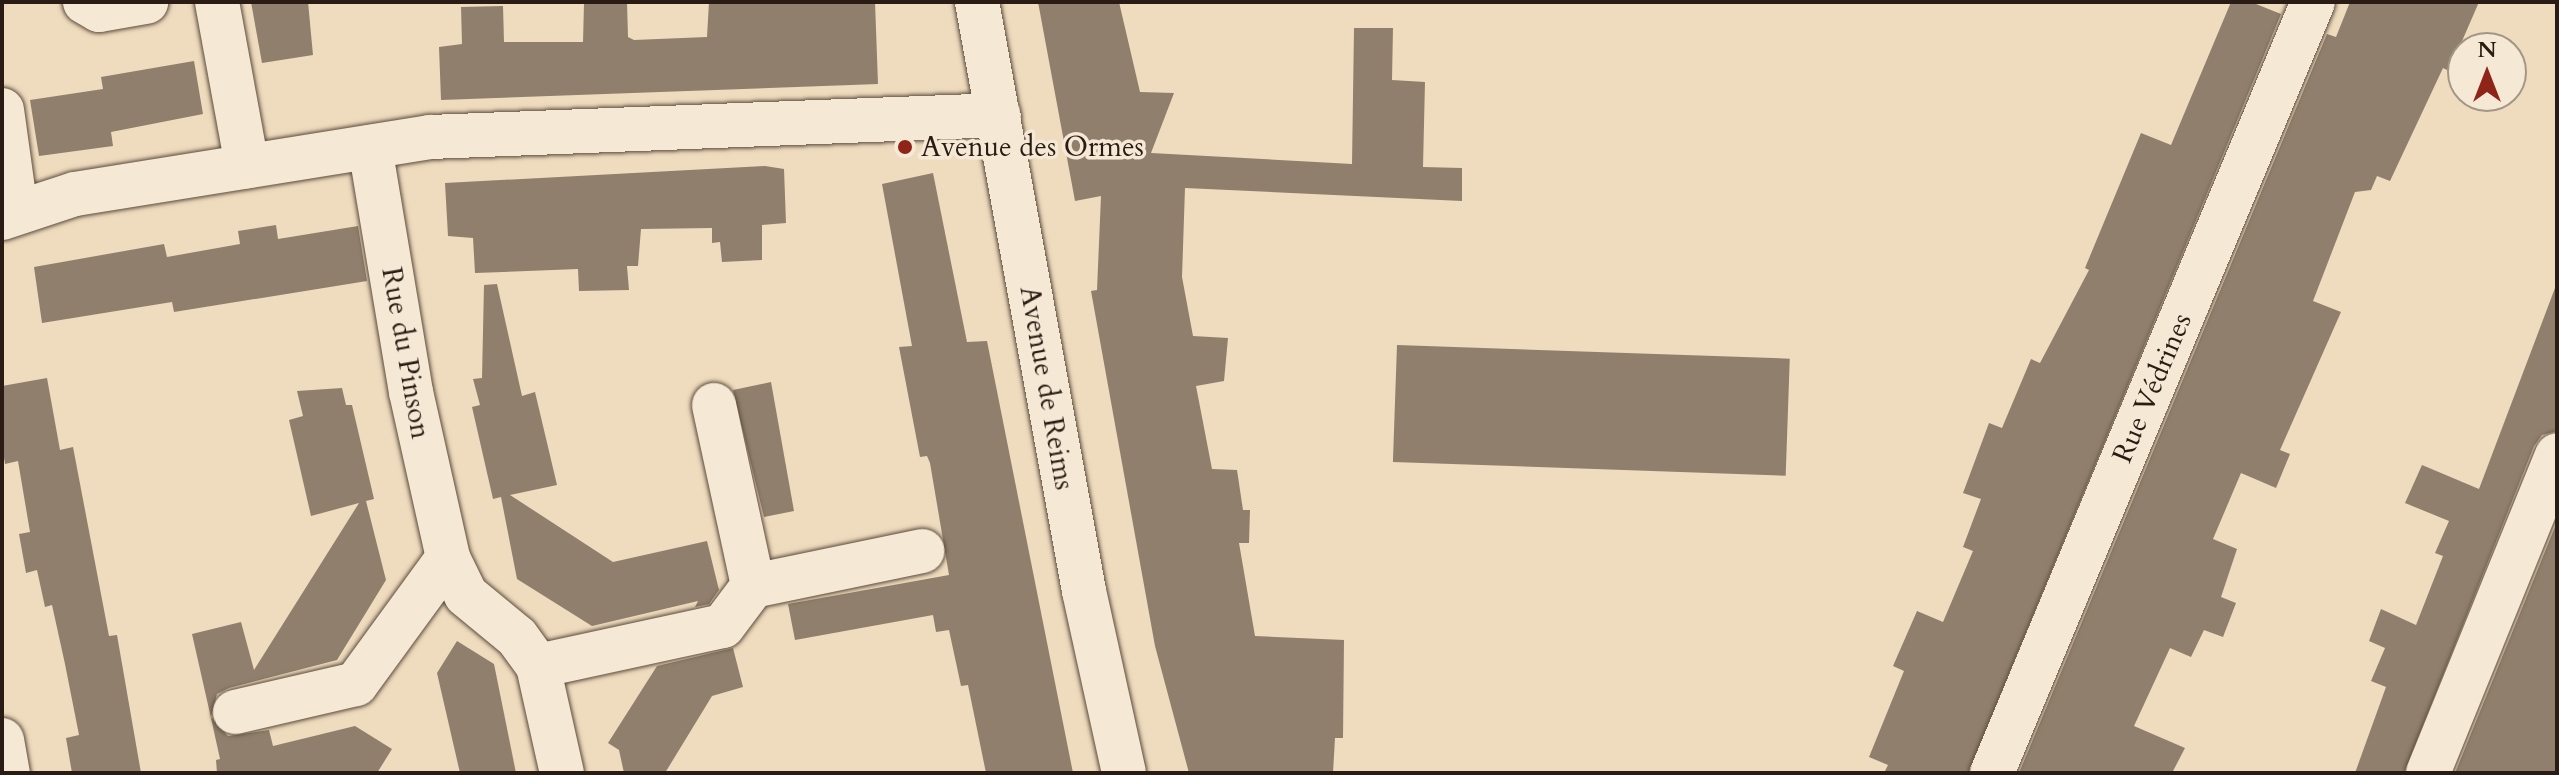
<!DOCTYPE html>
<meta charset="utf-8">
<style>
body{margin:0}
#map{position:relative;width:2559px;height:775px;overflow:hidden;background:#efdbbd;font-family:Cardo,serif}
div>[style]{position:absolute}
.building>*{inset:0;background:#907f6c;transform-origin:0 0}
.roads{filter:drop-shadow(0 0 2px #5b4b3e) drop-shadow(0 0 2px #5b4b3e)}
.minor>*{height:44px;margin:-22px;padding:0 22px;transform-origin:22px;border-radius:22px;background:#f5e8d4}
.dots>*{width:22px;height:22px;translate:-50% -50%;box-sizing:border-box;border:4px solid #f5e8d4;border-radius:50%}
span{translate:-50% -50%;white-space:nowrap;text-align:center;line-height:1.15;-webkit-text-stroke:7px #f5e8d4;paint-order:stroke}
.poi-label{font-size:28px;color:#2a1b14}
.left{translate:0 -50%;text-align:left}
.street-label{font-size:28px;color:#2a1b14}
.frame{position:absolute;inset:0;border:4px solid #2a1b14;pointer-events:none}
.north{position:absolute;left:2447px;top:32px;width:80px;height:80px;box-sizing:border-box;background:#f5e8d4;border:2px solid #a49687;border-radius:50%;rotate:0deg;font-size:22px;font-weight:700;line-height:32px;text-align:center;color:#2a1b14}
.north::after{content:'';display:block;margin:auto;width:28px;height:36px;background:#8f2418;clip-path:polygon(50% 0,100% 100%,50% 72%,0 100%)}
</style>
<div id="map">
<div class="building">
<div style="clip-path:polygon(251px 2px,308px 2px,313px 55px,262px 63px)"></div>
<div style="clip-path:polygon(627px 2px,628px 37px,634px 40px,707px 37px,709px 2px,875px 2px,878px 84px,441px 100px,439px 47px,462px 44px,461px 7px,503px 6px,504px 42px,583px 42px,584px 4px)"></div>
<div style="clip-path:polygon(1038px 2px,1119px 2px,1140px 92px,1174px 93px,1151px 153px,1352px 164px,1354px 28px,1393px 28px,1392px 80px,1425px 82px,1423px 167px,1462px 168px,1462px 201px,1185px 188px,1182px 277px,1193px 336px,1228px 338px,1224px 381px,1196px 386px,1212px 469px,1237px 470px,1243px 510px,1250px 510px,1249px 543px,1239px 543px,1255px 636px,1344px 640px,1343px 738px,1335px 738px,1333px 773px,1189px 773px,1155px 646px,1091px 291px,1097px 290px,1101px 196px,1075px 201px)"></div>
<div style="clip-path:polygon(2231px 2px,2251px 2px,2281px 14px,1968px 773px,1884px 773px,1888px 765px,1869px 757px,1904px 671px,1893px 666px,1917px 611px,1943px 622px,1973px 551px,1963px 547px,1981px 499px,1963px 493px,1989px 423px,2002px 428px,2031px 359px,2040px 363px,2089px 270px,2085px 268px,2141px 133px,2171px 145px)"></div>
<div style="clip-path:polygon(2350px 2px,2479px 2px,2449px 71px,2443px 68px,2390px 181px,2377px 176px,2371px 190px,2355px 192px,2313px 301px,2341px 312px,2280px 450px,2290px 454px,2276px 488px,2241px 473px,2213px 539px,2237px 549px,2221px 597px,2236px 603px,2223px 637px,2204px 630px,2191px 657px,2170px 648px,2134px 726px,2185px 748px,2172px 773px,2019px 773px,2327px 34px,2336px 37px)"></div>
<div style="clip-path:polygon(194px 61px,203px 114px,111px 132px,113px 146px,39px 156px,30px 100px,103px 89px,101px 77px)"></div>
<div style="clip-path:polygon(765px 166px,784px 169px,786px 223px,762px 225px,762px 260px,722px 262px,720px 242px,712px 243px,712px 228px,641px 229px,638px 266px,627px 266px,629px 290px,579px 291px,578px 269px,475px 273px,473px 238px,448px 236px,445px 183px)"></div>
<div style="clip-path:polygon(933px 173px,967px 342px,987px 341px,1073px 773px,986px 773px,968px 685px,961px 686px,949px 630px,936px 632px,933px 615px,795px 640px,788px 604px,949px 575px,930px 463px,927px 456px,920px 457px,899px 347px,912px 346px,882px 184px)"></div>
<div style="clip-path:polygon(276px 225px,278px 239px,358px 226px,367px 281px,174px 312px,172px 302px,42px 323px,34px 267px,164px 244px,167px 257px,240px 244px,238px 231px)"></div>
<div style="clip-path:polygon(497px 284px,522px 396px,535px 392px,557px 485px,510px 495px,613px 562px,707px 541px,719px 590px,709px 604px,695px 607px,698px 601px,592px 626px,517px 579px,501px 497px,493px 499px,472px 407px,480px 405px,473px 379px,482px 378px,484px 285px)"></div>
<div style="clip-path:polygon(2555px 288px,2557px 431px,2542px 435px,2534px 446px,2404px 773px,2355px 773px,2386px 687px,2371px 681px,2385px 648px,2369px 641px,2381px 609px,2416px 625px,2443px 556px,2435px 553px,2449px 521px,2405px 503px,2422px 465px,2479px 489px)"></div>
<div style="left:1397px;top:345px;width:393px;height:117px;rotate:2deg"></div>
<div style="clip-path:polygon(47px 378px,60px 450px,73px 447px,109px 636px,117px 635px,141px 773px,72px 773px,66px 738px,79px 735px,65px 664px,52px 605px,45px 607px,37px 570px,26px 573px,19px 534px,30px 532px,18px 461px,5px 464px,2px 445px,2px 386px)"></div>
<div style="clip-path:polygon(771px 382px,794px 511px,764px 517px,733px 390px)"></div>
<div style="clip-path:polygon(342px 388px,346px 405px,352px 405px,374px 499px,366px 501px,386px 580px,337px 660px,229px 688px,217px 694px,211px 717px,228px 736px,269px 730px,273px 746px,355px 726px,392px 749px,377px 773px,217px 773px,216px 760px,220px 759px,211px 718px,192px 634px,241px 622px,254px 670px,359px 503px,311px 516px,289px 420px,303px 416px,297px 391px)"></div>
<div style="clip-path:polygon(2557px 522px,2557px 773px,2455px 773px)"></div>
<div style="clip-path:polygon(457px 641px,494px 664px,516px 773px,460px 773px,437px 673px)"></div>
<div style="clip-path:polygon(733px 648px,743px 687px,712px 696px,665px 773px,624px 773px,619px 750px,608px 743px,657px 666px)"></div>
</div>
<div class="roads">
<div class="minor">
<div style="left:85px;top:2px;width:16px;rotate:30deg"></div>
<div style="left:99px;top:10px;width:48px;rotate:-9.7deg"></div>
<div style="left:217px;top:2px;width:167px;rotate:79.6deg"></div>
<div style="left:977px;top:2px;width:599px;rotate:79.7deg"></div>
<div style="left:1084px;top:591px;width:186px;rotate:77.6deg"></div>
<div style="left:2px;top:110px;width:102px;rotate:82.1deg"></div>
<div style="left:370px;top:147px;width:248px;rotate:80.5deg"></div>
<div style="left:411px;top:392px;width:170px;rotate:77.4deg"></div>
<div style="left:448px;top:558px;width:41px;rotate:64.1deg"></div>
<div style="left:466px;top:595px;width:66px;rotate:39.5deg"></div>
<div style="left:517px;top:637px;width:36px;rotate:54deg"></div>
<div style="left:538px;top:666px;width:110px;rotate:77.4deg"></div>
<div style="left:2px;top:218px;width:77px;rotate:-18.2deg"></div>
<div style="left:75px;top:194px;width:360px;rotate:-9.1deg"></div>
<div style="left:430px;top:137px;width:569px;rotate:-2.21deg"></div>
<div style="left:714px;top:405px;width:185px;rotate:77.8deg"></div>
<div style="left:538px;top:666px;width:189px;rotate:-12.2deg"></div>
<div style="left:723px;top:626px;width:50px;rotate:-53.1deg"></div>
<div style="left:753px;top:586px;width:173px;rotate:-11.7deg"></div>
<div style="left:235px;top:712px;width:124px;rotate:-13deg"></div>
<div style="left:356px;top:684px;width:156px;rotate:-53.9deg"></div>
<div style="left:2px;top:740px;width:34px;rotate:80deg"></div>
<div style="left:1992px;top:773px;width:835px;rotate:-67.4deg"></div>
<div style="left:2428px;top:773px;width:343px;rotate:-67.9deg"></div>
</div>
</div>
<div class="dots">
<div style="left:905px;top:147px;background:#8f2418"></div>
</div>
<div class="poi-label">
<span class="left" style="left:921px;top:147px">Avenue des Ormes</span>
</div>
<div class="street-label">
<span style="left:406px;top:353px;rotate:80deg">Rue du Pinson</span>
<span style="left:1047px;top:388px;rotate:80deg">Avenue de Reims</span>
<span style="left:2152px;top:388px;rotate:-67deg">Rue Védrines</span>
</div>
<div class="frame"></div>
<div class="north">N</div>
</div>
